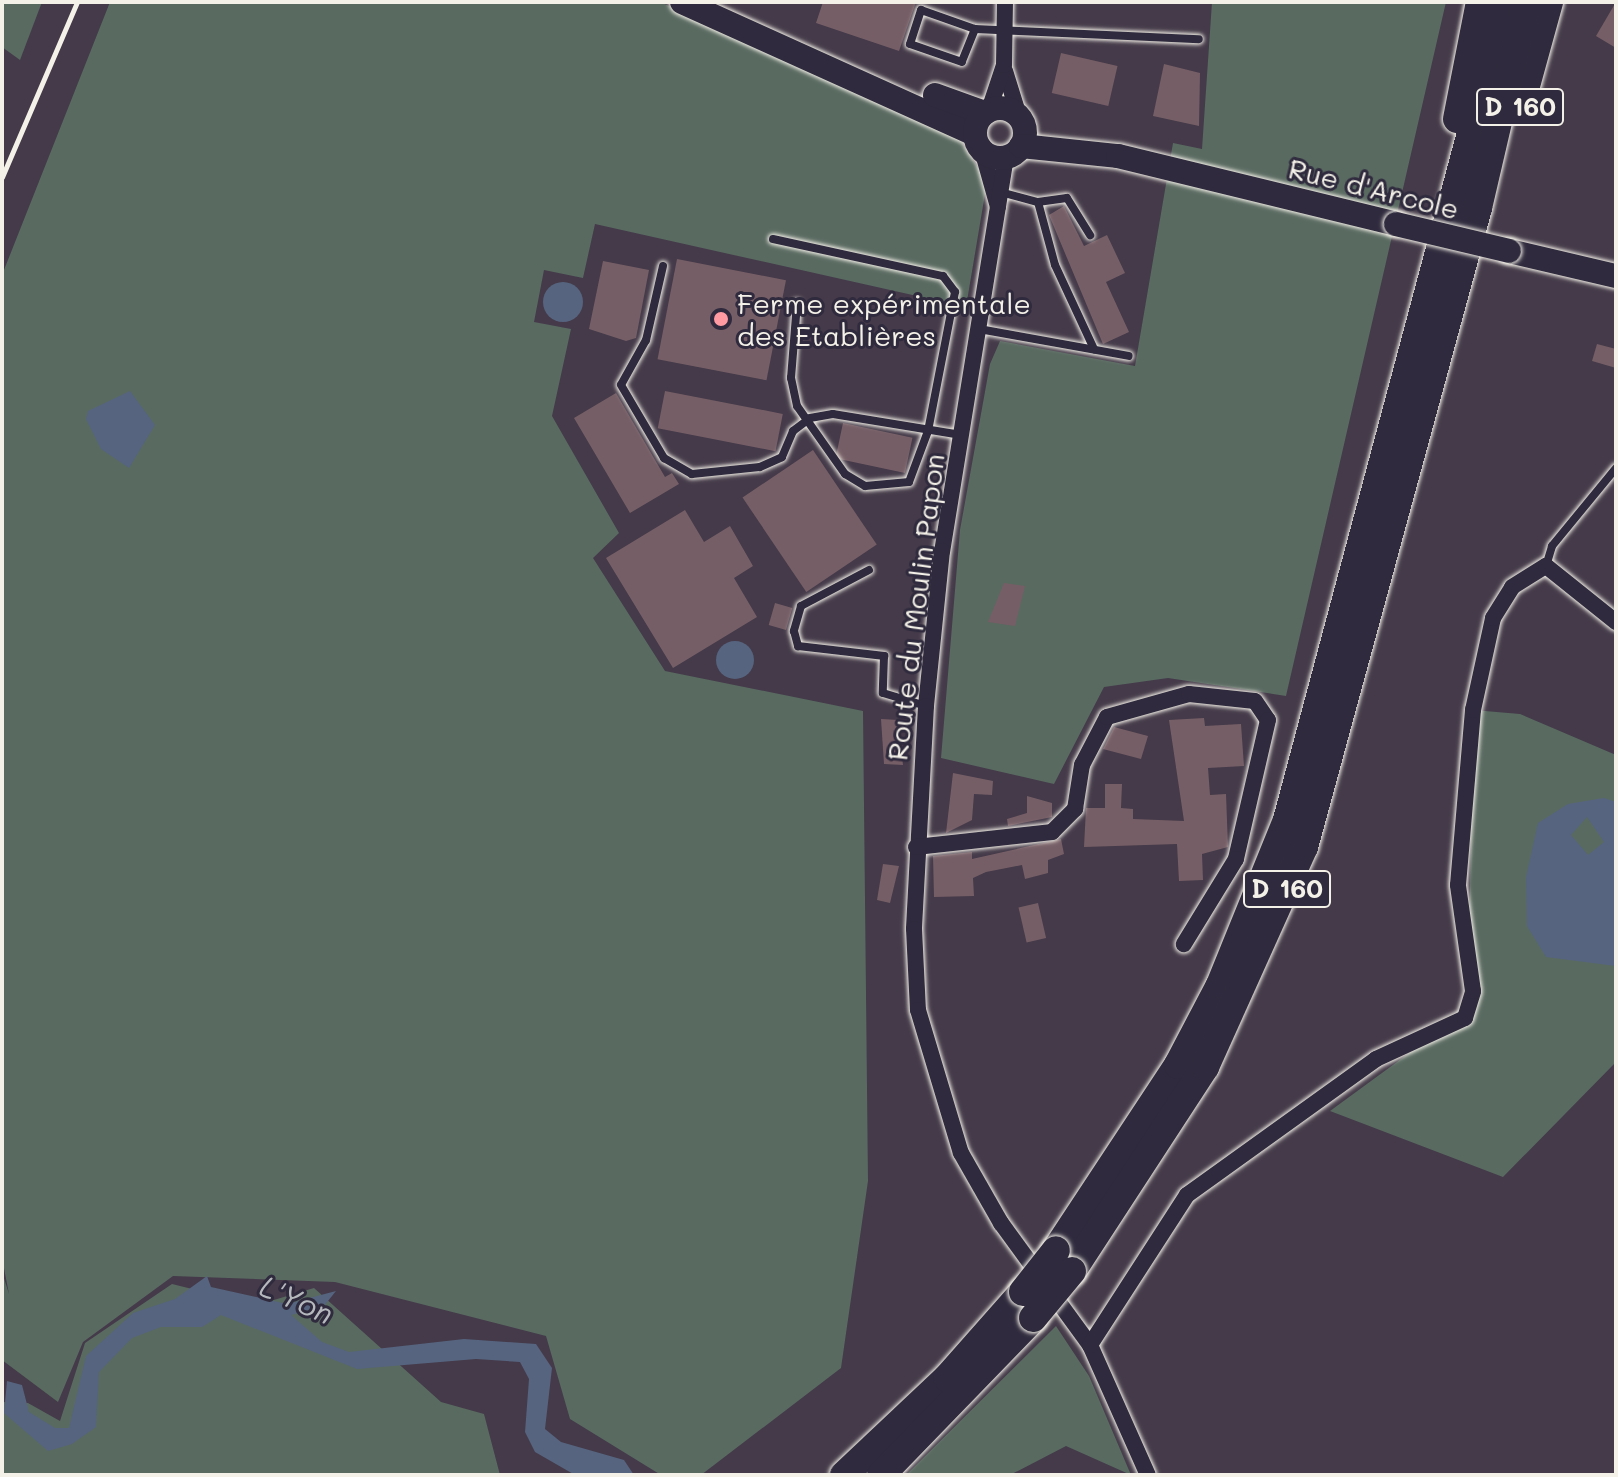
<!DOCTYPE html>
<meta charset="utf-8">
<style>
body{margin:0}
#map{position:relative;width:1618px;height:1477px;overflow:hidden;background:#443a49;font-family:Mali,sans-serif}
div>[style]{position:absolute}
.green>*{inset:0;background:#596a61}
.water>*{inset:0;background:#56647f}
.round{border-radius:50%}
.building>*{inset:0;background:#765e66;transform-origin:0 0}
.roads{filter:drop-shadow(0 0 2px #f4f1e8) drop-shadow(0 0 2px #f4f1e8)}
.service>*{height:8px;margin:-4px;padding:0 4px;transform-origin:4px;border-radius:4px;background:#2f2a3d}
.minor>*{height:16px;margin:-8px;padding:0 8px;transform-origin:8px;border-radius:8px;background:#2f2a3d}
.secondary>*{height:24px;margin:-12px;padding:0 12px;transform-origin:12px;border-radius:12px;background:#2f2a3d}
.secondary>.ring{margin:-12px;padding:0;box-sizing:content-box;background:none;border:24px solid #2f2a3d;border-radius:50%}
.trunk>*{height:28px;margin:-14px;padding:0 14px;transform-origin:14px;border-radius:14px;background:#2f2a3d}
.rail>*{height:5px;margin:-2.5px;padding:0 2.5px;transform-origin:2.5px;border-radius:2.5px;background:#f4f1e8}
.bridges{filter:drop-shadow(0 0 2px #f4f1e8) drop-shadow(0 0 2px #f4f1e8)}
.secondary-bridge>*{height:24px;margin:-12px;padding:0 12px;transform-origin:12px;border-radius:12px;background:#2f2a3d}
.trunk-bridge>*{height:28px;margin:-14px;padding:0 14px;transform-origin:14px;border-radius:14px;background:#2f2a3d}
.dots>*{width:22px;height:22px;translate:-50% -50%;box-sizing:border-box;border:4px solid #2f2a3d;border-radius:50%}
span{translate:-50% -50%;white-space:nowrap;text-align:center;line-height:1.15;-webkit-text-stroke:6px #2f2a3d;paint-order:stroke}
.shield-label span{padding:2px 6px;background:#2f2a3d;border:2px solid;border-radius:6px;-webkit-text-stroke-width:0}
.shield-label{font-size:26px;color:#f4f1e8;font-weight:700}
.street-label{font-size:28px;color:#f4f1e8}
.poi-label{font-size:28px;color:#f4f1e8}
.left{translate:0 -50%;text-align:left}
.water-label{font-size:30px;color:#b5b9be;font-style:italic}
.frame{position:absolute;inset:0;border:4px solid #f4f1e8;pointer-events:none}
</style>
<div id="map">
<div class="green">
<div style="clip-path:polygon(2px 2px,42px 2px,20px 60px,2px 47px)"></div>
<div style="clip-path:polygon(110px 2px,660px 2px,956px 133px,987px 182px,966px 307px,595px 224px,583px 278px,544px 270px,534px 322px,571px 329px,552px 416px,619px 533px,593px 558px,665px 671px,863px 711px,868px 1181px,841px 1368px,701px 1475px,661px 1475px,570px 1419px,546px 1336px,335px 1282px,173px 1276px,83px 1342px,58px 1402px,2px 1360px,2px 1272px,9px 1294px,2px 1258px,2px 275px)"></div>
<div style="clip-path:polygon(1212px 2px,1446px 2px,1286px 696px,1168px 678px,1104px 687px,1054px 784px,941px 758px,960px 530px,990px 364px,1000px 341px,1135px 366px,1173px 143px,1202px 149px)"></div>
<div style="clip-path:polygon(1473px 710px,1520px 714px,1616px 755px,1616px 1062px,1503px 1177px,1330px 1111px,1468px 1010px)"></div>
<div style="clip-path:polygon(172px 1284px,257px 1305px,314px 1288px,441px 1402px,484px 1414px,500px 1475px,2px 1475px,2px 1402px,28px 1403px,60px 1421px,85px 1343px)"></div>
<div style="clip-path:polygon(1056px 1326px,1089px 1376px,1131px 1475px,1066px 1446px,1010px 1475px,906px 1475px)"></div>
</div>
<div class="water">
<div class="round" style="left:543px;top:282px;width:40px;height:40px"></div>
<div style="clip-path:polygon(130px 391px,155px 425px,129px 468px,101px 449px,86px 419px,88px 411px)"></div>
<div class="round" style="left:716px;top:641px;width:38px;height:38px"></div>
<div style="clip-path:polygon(evenodd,1604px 798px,1616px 802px,1616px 966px,1546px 957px,1527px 926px,1526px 877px,1538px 823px,1568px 804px,1604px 798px,1587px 817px,1604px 842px,1588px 855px,1571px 835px,1587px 817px)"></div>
<div style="clip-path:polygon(207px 1276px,211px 1287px,287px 1304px,336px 1291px,324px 1306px,291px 1315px,322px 1342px,349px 1352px,464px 1339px,536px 1344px,552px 1368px,545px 1429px,561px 1442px,624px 1460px,634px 1475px,575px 1475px,535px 1452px,525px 1432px,529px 1379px,520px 1362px,476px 1359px,357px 1369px,221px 1315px,202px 1327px,161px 1327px,132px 1338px,99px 1372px,96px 1427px,72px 1444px,48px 1451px,4px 1413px,7px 1381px,22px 1385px,29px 1412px,55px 1428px,69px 1428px,86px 1356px,133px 1313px,175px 1299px)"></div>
</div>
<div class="building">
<div style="clip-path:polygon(823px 2px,916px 2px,899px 51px,816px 23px)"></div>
<div style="clip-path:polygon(1616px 2px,1616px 48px,1596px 36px)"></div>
<div style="left:1061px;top:53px;width:58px;height:41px;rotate:13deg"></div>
<div style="clip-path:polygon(1164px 64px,1200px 73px,1199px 126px,1153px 116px)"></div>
<div style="clip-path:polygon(1064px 206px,1084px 246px,1107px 235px,1125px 273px,1106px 282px,1129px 332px,1103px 344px,1049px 215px)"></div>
<div style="left:677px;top:259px;width:111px;height:102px;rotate:11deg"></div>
<div style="clip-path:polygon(603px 261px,649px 270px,636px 338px,626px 341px,589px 329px)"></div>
<div style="clip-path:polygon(1597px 344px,1616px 349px,1616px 368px,1592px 361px)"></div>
<div style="left:665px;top:391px;width:120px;height:38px;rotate:11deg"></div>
<div style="clip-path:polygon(616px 393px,665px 477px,672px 473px,679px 484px,630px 513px,574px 418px)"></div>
<div style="left:843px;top:423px;width:71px;height:36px;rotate:12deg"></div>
<div style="left:813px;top:450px;width:114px;height:85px;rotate:56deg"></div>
<div style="clip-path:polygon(685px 510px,704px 542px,730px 526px,753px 566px,734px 578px,757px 617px,673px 668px,606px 558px)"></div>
<div style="clip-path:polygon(1004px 583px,1025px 586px,1015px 626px,988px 622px)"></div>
<div style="left:775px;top:603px;width:18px;height:23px;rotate:16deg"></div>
<div style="clip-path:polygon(1204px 718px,1205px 726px,1241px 724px,1244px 766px,1208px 768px,1210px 795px,1226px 794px,1228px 847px,1202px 854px,1203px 880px,1179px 881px,1177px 844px,1084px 847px,1086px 808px,1105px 808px,1105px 784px,1122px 784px,1121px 808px,1133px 809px,1133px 819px,1184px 821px,1169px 720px)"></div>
<div style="clip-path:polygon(881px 719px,898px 720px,903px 765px,884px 764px)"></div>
<div style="clip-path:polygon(1114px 727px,1148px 736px,1141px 759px,1103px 749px)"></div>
<div style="clip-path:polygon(953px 773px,993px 781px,992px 795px,974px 794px,972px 820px,946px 833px)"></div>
<div style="clip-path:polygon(1027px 796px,1052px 803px,1052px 817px,1008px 826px,1007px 819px,1027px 813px)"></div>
<div style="clip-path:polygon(1061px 839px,1064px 854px,1048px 860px,1048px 873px,1025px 879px,1022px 865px,986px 872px,973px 878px,974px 896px,934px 897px,933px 856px,972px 852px,972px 859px)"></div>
<div style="clip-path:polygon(883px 864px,899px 866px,890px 903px,877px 900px)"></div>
<div style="left:1038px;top:903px;width:36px;height:20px;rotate:77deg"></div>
</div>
<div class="roads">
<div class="service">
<div style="left:975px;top:29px;width:35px;rotate:112deg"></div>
<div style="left:962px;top:62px;width:55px;rotate:-160.9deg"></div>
<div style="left:910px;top:44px;width:36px;rotate:-72deg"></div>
<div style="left:921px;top:10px;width:57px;rotate:19.4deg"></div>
<div style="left:975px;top:29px;width:224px;rotate:2.6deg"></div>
<div style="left:1004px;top:193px;width:35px;rotate:15deg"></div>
<div style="left:1038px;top:202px;width:29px;rotate:-8deg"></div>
<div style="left:1067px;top:198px;width:44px;rotate:58.1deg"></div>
<div style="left:1038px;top:202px;width:65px;rotate:74.9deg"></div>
<div style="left:1055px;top:265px;width:93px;rotate:65.1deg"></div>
<div style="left:773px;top:239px;width:174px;rotate:12.3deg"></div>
<div style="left:943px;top:276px;width:20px;rotate:53deg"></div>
<div style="left:955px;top:292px;width:142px;rotate:101deg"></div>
<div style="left:928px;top:431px;width:54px;rotate:110.4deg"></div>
<div style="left:909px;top:482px;width:44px;rotate:174.8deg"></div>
<div style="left:865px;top:486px;width:23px;rotate:-149deg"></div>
<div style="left:845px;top:474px;width:83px;rotate:-125.2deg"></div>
<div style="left:797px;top:406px;width:29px;rotate:-102deg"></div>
<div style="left:791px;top:378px;width:75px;rotate:-85.4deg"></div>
<div style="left:663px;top:266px;width:76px;rotate:102.9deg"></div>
<div style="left:646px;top:340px;width:51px;rotate:119.1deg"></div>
<div style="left:621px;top:385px;width:85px;rotate:59.5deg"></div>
<div style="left:664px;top:458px;width:32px;rotate:30deg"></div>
<div style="left:692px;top:474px;width:68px;rotate:-5.9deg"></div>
<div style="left:760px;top:467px;width:24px;rotate:-24deg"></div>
<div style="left:782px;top:457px;width:28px;rotate:-67deg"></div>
<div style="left:793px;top:431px;width:21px;rotate:-37deg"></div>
<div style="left:810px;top:418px;width:23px;rotate:-10deg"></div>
<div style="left:833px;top:414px;width:130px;rotate:9.3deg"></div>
<div style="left:979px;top:329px;width:152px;rotate:10.2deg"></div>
<div style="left:1546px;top:566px;width:21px;rotate:-73deg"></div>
<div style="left:1552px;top:546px;width:101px;rotate:-50.6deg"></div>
<div style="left:869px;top:570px;width:77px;rotate:152.1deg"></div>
<div style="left:801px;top:606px;width:26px;rotate:106deg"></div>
<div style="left:794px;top:631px;width:16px;rotate:75deg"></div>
<div style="left:798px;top:646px;width:87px;rotate:6.6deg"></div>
<div style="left:884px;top:656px;width:37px;rotate:92deg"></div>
<div style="left:883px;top:693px;width:45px;rotate:16.8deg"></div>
</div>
<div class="minor">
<div style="left:1005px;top:71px;width:47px;rotate:72.7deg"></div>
<div style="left:989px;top:110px;width:47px;rotate:-71.6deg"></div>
<div style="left:1004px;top:65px;width:63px;rotate:-89.1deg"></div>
<div style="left:982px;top:150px;width:59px;rotate:74.3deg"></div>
<div style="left:1006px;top:157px;width:399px;rotate:99.2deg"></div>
<div style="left:942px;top:551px;width:156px;rotate:95.9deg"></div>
<div style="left:926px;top:706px;width:223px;rotate:93.1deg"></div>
<div style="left:914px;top:929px;width:81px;rotate:87.2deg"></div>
<div style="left:918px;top:1010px;width:149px;rotate:73.3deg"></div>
<div style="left:961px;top:1153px;width:81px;rotate:60.3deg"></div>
<div style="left:1001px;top:1223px;width:151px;rotate:53.9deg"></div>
<div style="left:1090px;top:1345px;width:142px;rotate:66deg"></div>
<div style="left:916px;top:847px;width:137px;rotate:-6.3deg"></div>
<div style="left:1052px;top:832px;width:33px;rotate:-45deg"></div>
<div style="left:1075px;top:809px;width:45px;rotate:-81deg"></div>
<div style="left:1082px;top:765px;width:54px;rotate:-62.5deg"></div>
<div style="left:1107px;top:717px;width:85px;rotate:-15.7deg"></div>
<div style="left:1189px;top:694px;width:66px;rotate:6.1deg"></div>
<div style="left:1255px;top:701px;width:23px;rotate:56deg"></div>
<div style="left:1268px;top:720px;width:143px;rotate:103deg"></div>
<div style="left:1236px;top:859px;width:100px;rotate:121.5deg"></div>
<div style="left:1090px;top:1345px;width:179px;rotate:-57.1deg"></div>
<div style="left:1187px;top:1195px;width:233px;rotate:-35.7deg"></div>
<div style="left:1376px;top:1059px;width:98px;rotate:-24.7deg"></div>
<div style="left:1465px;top:1018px;width:28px;rotate:-73deg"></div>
<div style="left:1473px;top:991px;width:107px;rotate:-98.1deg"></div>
<div style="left:1458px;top:885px;width:176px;rotate:-85.1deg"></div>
<div style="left:1473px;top:710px;width:94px;rotate:-77.7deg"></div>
<div style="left:1493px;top:618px;width:36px;rotate:-58deg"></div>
<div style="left:1512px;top:587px;width:40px;rotate:-32deg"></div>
<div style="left:1546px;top:566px;width:90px;rotate:38.7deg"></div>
</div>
<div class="secondary">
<div style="left:682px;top:2px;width:321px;rotate:24.3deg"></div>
<div style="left:935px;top:95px;width:53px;rotate:19.8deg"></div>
<div class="ring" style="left:975px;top:108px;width:26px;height:26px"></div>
<div style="left:1021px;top:146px;width:98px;rotate:5.9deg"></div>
<div style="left:1118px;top:156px;width:286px;rotate:13.7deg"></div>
<div style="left:1509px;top:251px;width:110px;rotate:13.2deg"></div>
</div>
<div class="trunk">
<div style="left:1521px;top:104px;width:106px;rotate:-74.6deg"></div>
<div style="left:1457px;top:119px;width:119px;rotate:-78.9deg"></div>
<div style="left:1056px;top:1250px;width:222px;rotate:-56.6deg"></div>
<div style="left:1178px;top:1065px;width:90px;rotate:-62.3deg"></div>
<div style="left:1220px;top:985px;width:178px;rotate:-67.9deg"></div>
<div style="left:1287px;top:820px;width:847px;rotate:-75.01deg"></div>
<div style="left:1072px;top:1271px;width:244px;rotate:-56.9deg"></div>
<div style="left:1205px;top:1067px;width:241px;rotate:-65.8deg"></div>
<div style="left:1304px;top:847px;width:662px;rotate:-74.77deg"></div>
<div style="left:1478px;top:208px;width:212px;rotate:-76.9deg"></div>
<div style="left:844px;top:1475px;width:141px;rotate:-43.3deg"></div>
<div style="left:947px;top:1378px;width:115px;rotate:-48.5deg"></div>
<div style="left:881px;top:1475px;width:219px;rotate:-45.9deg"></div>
</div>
</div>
<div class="rail">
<div style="left:2px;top:177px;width:190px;rotate:-66.8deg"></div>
</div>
<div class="bridges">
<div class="secondary-bridge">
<div style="left:1396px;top:224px;width:116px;rotate:13.4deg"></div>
</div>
<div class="trunk-bridge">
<div style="left:1023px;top:1292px;width:53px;rotate:-51.8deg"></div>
<div style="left:1033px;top:1318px;width:61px;rotate:-50.3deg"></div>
</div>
</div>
<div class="dots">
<div style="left:721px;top:319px;background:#ff9aa2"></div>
</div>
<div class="shield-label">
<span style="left:1520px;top:107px">D 160</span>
<span style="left:1287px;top:889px">D 160</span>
</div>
<div class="street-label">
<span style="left:1374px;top:188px;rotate:14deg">Rue d'Arcole</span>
<span style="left:915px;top:607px;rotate:-83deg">Route du Moulin Papon</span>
</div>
<div class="poi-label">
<span class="left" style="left:737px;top:319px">Ferme expérimentale<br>des Etablières</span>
</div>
<div class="water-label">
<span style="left:297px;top:1299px;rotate:24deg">L'Yon</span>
</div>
<div class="frame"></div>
</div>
